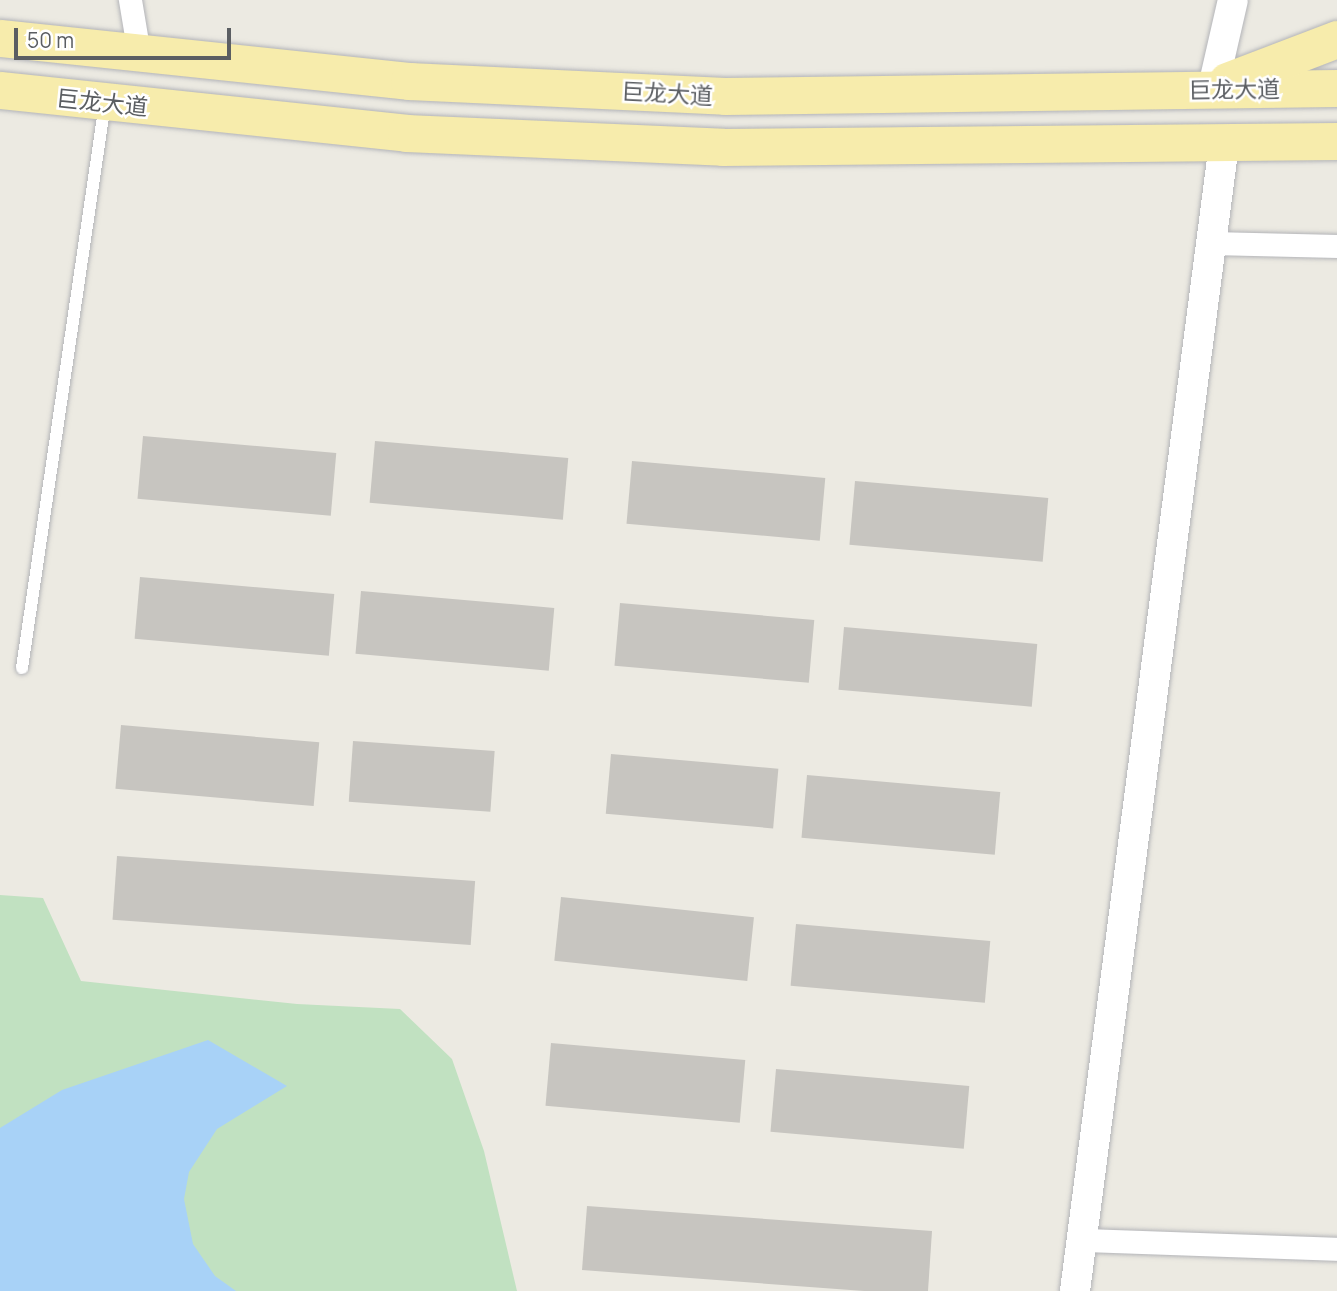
<!DOCTYPE html>
<meta charset="utf-8">
<style>
body{margin:0}
#map{position:relative;width:1337px;height:1291px;overflow:hidden;background:#eceae2;font-family:Manrope,"Noto Sans SC",sans-serif}
div>[style]{position:absolute}
.green>*{inset:0;background:#c1e1c1}
.water>*{inset:0;background:#a8d2f7}
.building>*{inset:0;background:#c7c5c0;transform-origin:0 0}
.roads{filter:drop-shadow(0 0 2px #b3b4b8) drop-shadow(0 0 2px #b3b4b8)}
.service>*{height:12px;margin:-6px;padding:0 6px;transform-origin:6px;border-radius:6px;background:#fff}
.minor>*{height:23px;margin:-11.5px;padding:0 11.5px;transform-origin:11.5px;border-radius:11.5px;background:#fff}
.tertiary>*{height:30px;margin:-15px;padding:0 15px;transform-origin:15px;border-radius:15px;background:#fff}
.primary>*{height:37px;margin:-18.5px;padding:0 18.5px;transform-origin:18.5px;border-radius:18.5px;background:#f7ecac}
span{translate:-50% -50%;white-space:nowrap;text-align:center;line-height:1.15;-webkit-text-stroke:5px #fff;paint-order:stroke}
.street-label{font-size:23px;color:#5b5e62}
.scale{position:absolute;left:14px;top:28px;width:217px;height:32px;box-sizing:border-box;border:4px solid #5b5e62;border-top:0;padding-left:9px;font-size:21px;line-height:24px;white-space:nowrap;color:#5b5e62;-webkit-text-stroke:5px #fff;paint-order:stroke}
</style>
<div id="map">
<div class="green">
<div style="clip-path:polygon(0 895px,43px 898px,81px 981px,297px 1004px,400px 1009px,452px 1059px,484px 1151px,517px 1291px,0 1291px)"></div>
</div>
<div class="water">
<div style="clip-path:polygon(208px 1040px,287px 1086px,217px 1129px,189px 1172px,184px 1199px,193px 1244px,215px 1276px,236px 1291px,0 1291px,0 1128px,62px 1090px)"></div>
</div>
<div class="building">
<div style="left:143px;top:436px;width:194px;height:63px;rotate:5deg"></div>
<div style="left:375px;top:441px;width:194px;height:62px;rotate:5deg"></div>
<div style="left:632px;top:461px;width:194px;height:63px;rotate:5deg"></div>
<div style="left:855px;top:481px;width:194px;height:64px;rotate:5deg"></div>
<div style="left:140px;top:577px;width:195px;height:62px;rotate:5deg"></div>
<div style="left:361px;top:591px;width:194px;height:63px;rotate:5deg"></div>
<div style="left:620px;top:603px;width:195px;height:63px;rotate:5deg"></div>
<div style="left:844px;top:627px;width:194px;height:63px;rotate:5deg"></div>
<div style="left:121px;top:725px;width:199px;height:64px;rotate:5deg"></div>
<div style="left:353px;top:741px;width:142px;height:61px;rotate:4deg"></div>
<div style="left:611px;top:754px;width:168px;height:60px;rotate:5deg"></div>
<div style="left:807px;top:775px;width:194px;height:63px;rotate:5deg"></div>
<div style="left:117px;top:856px;width:359px;height:64px;rotate:4deg"></div>
<div style="left:561px;top:897px;width:194px;height:64px;rotate:6deg"></div>
<div style="left:796px;top:924px;width:195px;height:62px;rotate:5deg"></div>
<div style="left:551px;top:1043px;width:195px;height:63px;rotate:5deg"></div>
<div style="left:776px;top:1069px;width:194px;height:63px;rotate:5deg"></div>
<div style="clip-path:polygon(587px 1206px,932px 1231px,928px 1291px,864px 1291px,582px 1270px)"></div>
</div>
<div class="roads">
<div class="service">
<div style="left:22px;top:668px;width:571px;rotate:-81.64deg"></div>
</div>
<div class="minor">
<div style="left:130px;top:0;width:55px;rotate:80.5deg"></div>
<div style="left:1212px;top:243px;width:125px;rotate:1.4deg"></div>
<div style="left:1082px;top:1240px;width:255px;rotate:2deg"></div>
</div>
<div class="tertiary">
<div style="left:1213px;top:87px;width:89px;rotate:-77.1deg"></div>
<div style="left:1075px;top:1291px;width:1158px;rotate:-82.6deg"></div>
</div>
<div class="primary">
<div style="left:0;top:38px;width:411px;rotate:6deg"></div>
<div style="left:409px;top:81px;width:316px;rotate:2.7deg"></div>
<div style="left:725px;top:96px;width:612px;rotate:-0.75deg"></div>
<div style="left:1227px;top:81px;width:118px;rotate:-20.9deg"></div>
<div style="left:0;top:90px;width:408px;rotate:6deg"></div>
<div style="left:406px;top:133px;width:317px;rotate:2.5deg"></div>
<div style="left:723px;top:147px;width:614px;rotate:-0.56deg"></div>
</div>
</div>
<div class="street-label">
<span style="left:1234px;top:89px;rotate:-1deg">巨龙大道</span>
<span style="left:667px;top:93px;rotate:3deg">巨龙大道</span>
<span style="left:102px;top:102px;rotate:6deg">巨龙大道</span>
</div>
<div class="scale">50 m</div>
</div>
